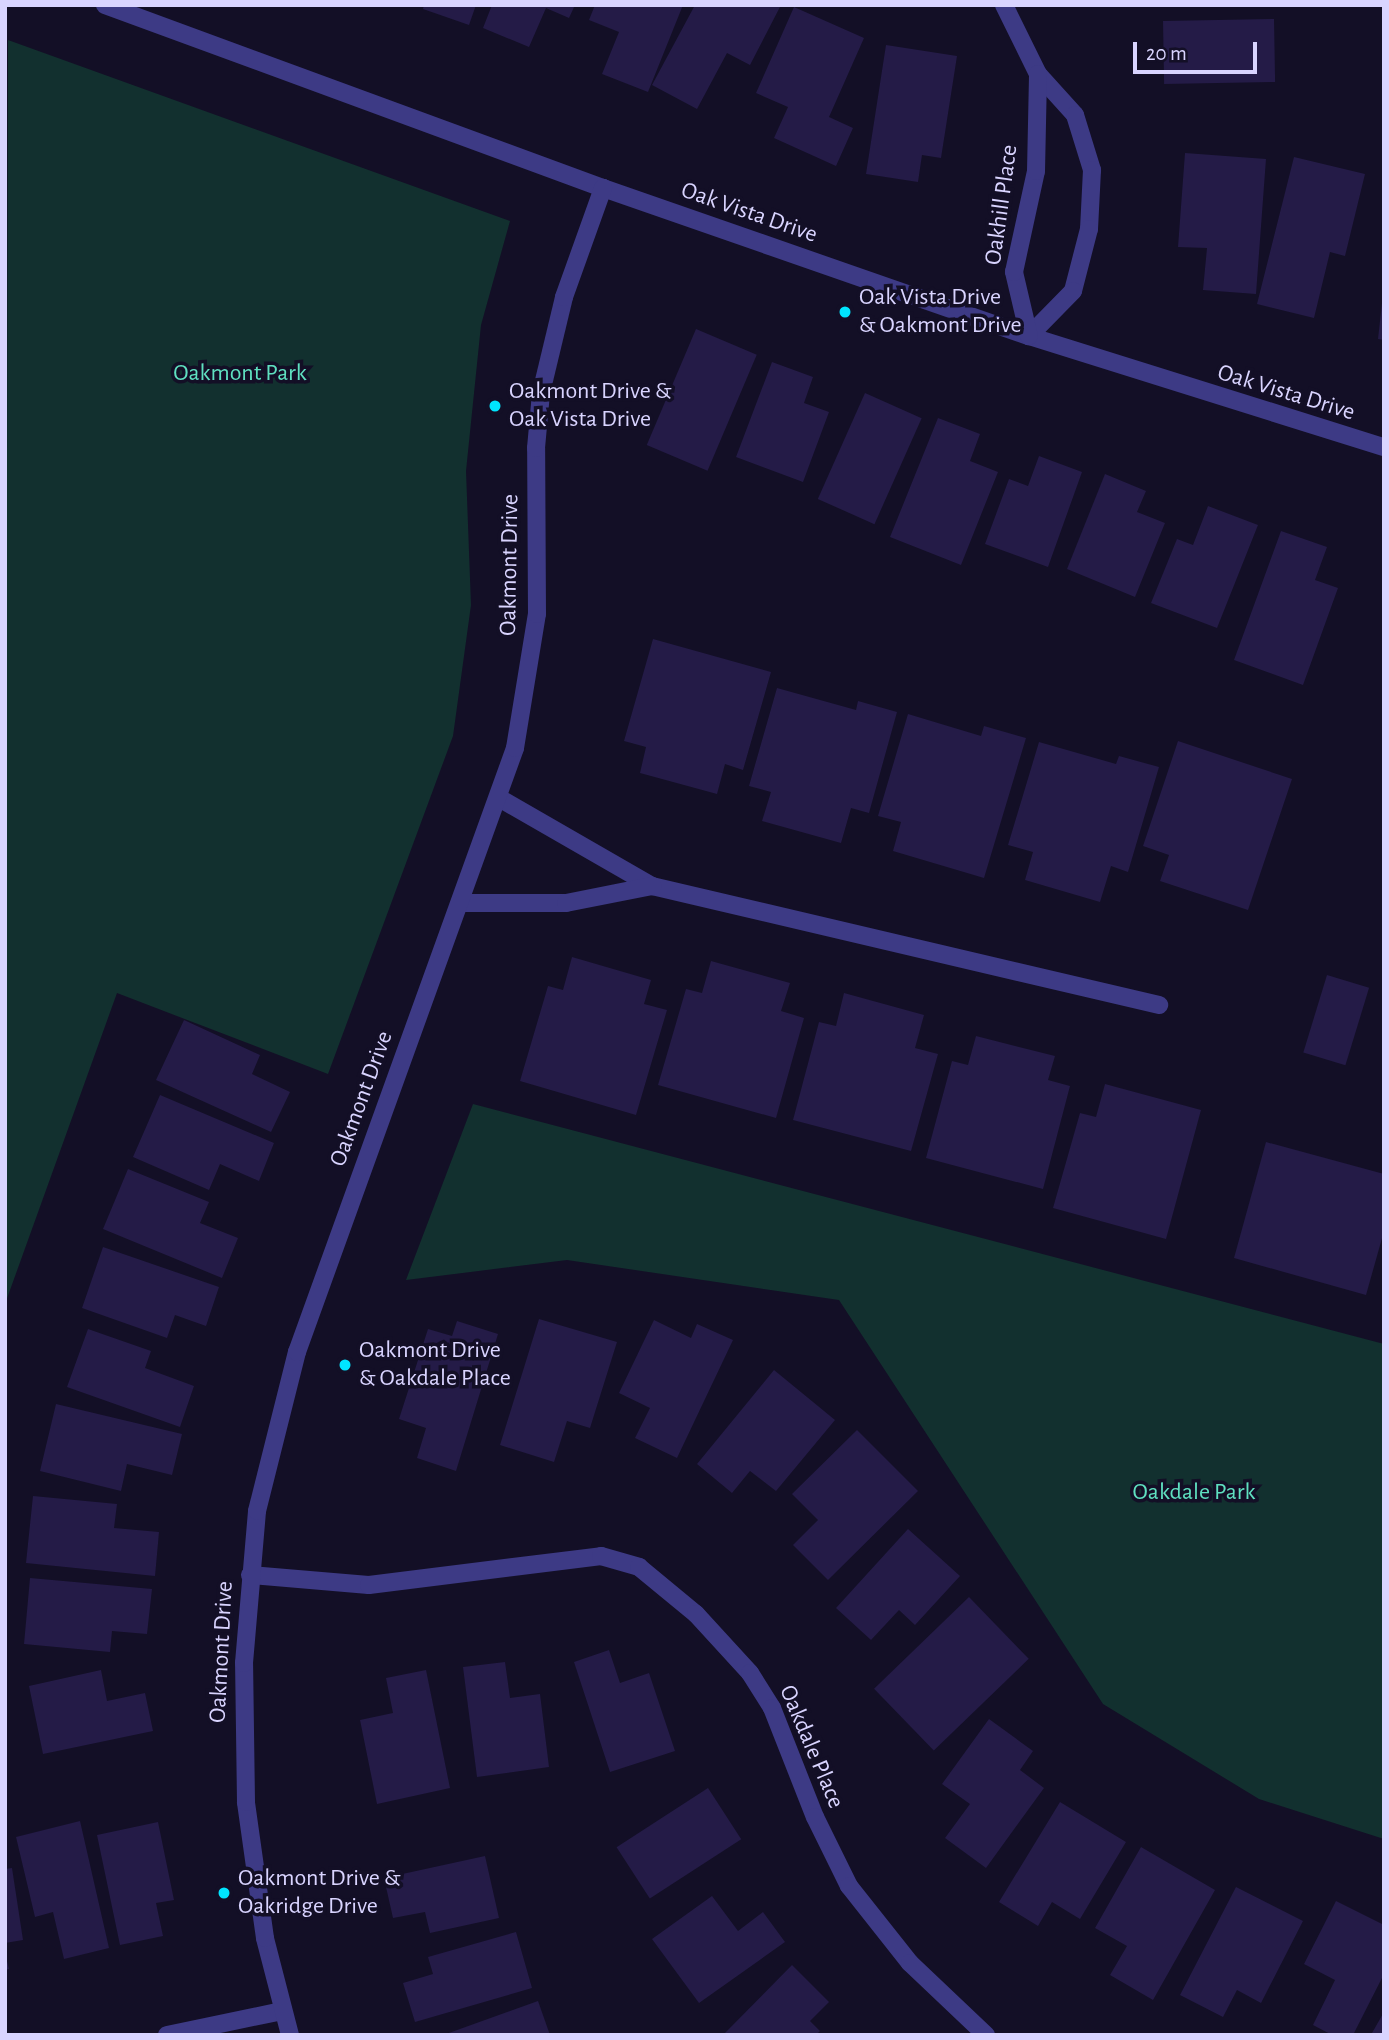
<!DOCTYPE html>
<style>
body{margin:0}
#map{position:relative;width:1389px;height:2040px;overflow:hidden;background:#130f26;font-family:"Alegreya Sans",sans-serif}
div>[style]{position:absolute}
.green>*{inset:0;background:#12302f}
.building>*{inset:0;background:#241b47;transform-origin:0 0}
.minor>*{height:18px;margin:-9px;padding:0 9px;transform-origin:9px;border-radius:9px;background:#3d3a85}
.dots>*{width:19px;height:19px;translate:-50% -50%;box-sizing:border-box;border:4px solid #130f26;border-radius:50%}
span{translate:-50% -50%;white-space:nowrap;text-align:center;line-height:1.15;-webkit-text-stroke:7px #130f26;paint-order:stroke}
.street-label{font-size:24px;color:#d9d4ff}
.poi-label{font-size:24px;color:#d9d4ff}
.left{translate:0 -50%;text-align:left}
.park-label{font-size:24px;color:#5fe0c0}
.frame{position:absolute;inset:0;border:7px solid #d9d4ff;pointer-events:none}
.scale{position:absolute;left:1133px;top:42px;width:124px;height:32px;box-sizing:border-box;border:4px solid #d9d4ff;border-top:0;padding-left:9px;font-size:21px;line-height:24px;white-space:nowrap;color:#d9d4ff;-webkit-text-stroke:5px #130f26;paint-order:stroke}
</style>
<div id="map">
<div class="green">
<div style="clip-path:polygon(8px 40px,510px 221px,481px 325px,466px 471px,471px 605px,453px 736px,328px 1074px,117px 993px,5px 1304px)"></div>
<div style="clip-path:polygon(473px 1104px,1384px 1344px,1384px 1839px,1259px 1799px,1103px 1704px,839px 1300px,567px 1260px,406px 1280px)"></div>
</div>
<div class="building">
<div style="clip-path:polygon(424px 5px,476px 5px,469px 25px,423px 9px)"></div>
<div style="clip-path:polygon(492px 5px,575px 5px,569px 18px,546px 8px,529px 47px,483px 28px)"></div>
<div style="clip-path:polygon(595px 5px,683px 5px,648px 92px,602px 74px,619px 32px,589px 20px)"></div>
<div style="clip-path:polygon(695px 5px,781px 5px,750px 65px,727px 53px,697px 109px,652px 85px)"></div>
<div style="clip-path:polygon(794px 7px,864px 38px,829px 117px,853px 128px,836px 166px,774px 138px,788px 107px,756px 93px)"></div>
<div style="left:1274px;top:19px;width:63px;height:111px;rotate:89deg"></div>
<div style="clip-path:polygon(886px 45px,957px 56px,941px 158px,922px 155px,918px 182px,866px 174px)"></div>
<div style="clip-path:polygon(1185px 153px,1266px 159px,1256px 294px,1203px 290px,1207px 248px,1178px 247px)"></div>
<div style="clip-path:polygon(1294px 157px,1365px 174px,1345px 256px,1330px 252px,1314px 318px,1257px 304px)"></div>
<div style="clip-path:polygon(1382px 303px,1384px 303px,1384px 340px,1378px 339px)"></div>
<div style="left:696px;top:329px;width:66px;height:126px;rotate:23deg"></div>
<div style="clip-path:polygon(772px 362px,813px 377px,804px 403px,829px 412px,803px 482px,736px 457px)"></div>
<div style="left:865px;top:393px;width:62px;height:116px;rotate:24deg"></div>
<div style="clip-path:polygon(938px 418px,980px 434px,970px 461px,998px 472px,961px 565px,890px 537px)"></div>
<div style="clip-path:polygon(1039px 456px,1082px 472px,1048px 567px,985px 544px,1009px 479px,1028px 486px)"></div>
<div style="clip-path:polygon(1105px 474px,1146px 491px,1137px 512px,1165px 523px,1135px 597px,1067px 569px)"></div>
<div style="clip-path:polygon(1208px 506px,1258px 525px,1217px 628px,1151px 603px,1177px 539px,1193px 545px)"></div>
<div style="clip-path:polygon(1281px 531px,1327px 547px,1315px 580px,1338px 588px,1303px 685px,1234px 660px)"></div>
<div style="clip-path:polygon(653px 639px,771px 672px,743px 770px,725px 764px,717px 794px,640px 773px,646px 747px,624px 741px)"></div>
<div style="clip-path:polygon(777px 688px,856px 710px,858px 701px,897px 712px,869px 813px,851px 808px,841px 843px,762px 821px,771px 792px,749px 786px)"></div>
<div style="clip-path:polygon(908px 714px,981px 736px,984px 726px,1026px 738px,984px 878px,893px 851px,901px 822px,878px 816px)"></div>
<div style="clip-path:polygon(1178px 741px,1292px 779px,1248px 910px,1160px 881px,1169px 855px,1143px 846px)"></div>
<div style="clip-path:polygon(1039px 742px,1116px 764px,1119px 756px,1159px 767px,1128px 872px,1111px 866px,1100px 902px,1025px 880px,1033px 852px,1008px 845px)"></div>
<div style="clip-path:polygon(572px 957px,651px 980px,644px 1004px,667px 1010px,636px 1115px,520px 1081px,548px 986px,563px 990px)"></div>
<div style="clip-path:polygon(711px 961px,790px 983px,781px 1011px,804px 1018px,776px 1118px,658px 1085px,686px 989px,702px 993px)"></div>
<div style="left:1327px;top:975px;width:44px;height:81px;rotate:17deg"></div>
<div style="clip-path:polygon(844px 993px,924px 1015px,915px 1048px,938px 1054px,911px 1151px,793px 1120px,819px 1022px,836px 1026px)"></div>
<div style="clip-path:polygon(184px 1020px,260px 1055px,252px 1074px,290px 1092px,271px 1132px,156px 1080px)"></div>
<div style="clip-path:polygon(976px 1036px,1055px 1056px,1048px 1080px,1070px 1086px,1043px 1189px,926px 1158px,952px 1061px,968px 1065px)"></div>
<div style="clip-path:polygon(1105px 1084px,1201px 1110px,1166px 1239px,1053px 1208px,1080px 1113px,1096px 1117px)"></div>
<div style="clip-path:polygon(160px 1095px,274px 1143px,259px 1181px,220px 1164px,209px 1190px,133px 1157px)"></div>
<div style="clip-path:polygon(1266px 1142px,1384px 1174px,1384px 1231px,1366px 1295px,1234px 1258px)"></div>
<div style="clip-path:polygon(128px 1169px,209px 1202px,200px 1223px,238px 1238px,222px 1278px,103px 1229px)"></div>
<div style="clip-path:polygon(103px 1247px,219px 1287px,206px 1326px,175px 1315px,167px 1338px,82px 1308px)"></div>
<div style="clip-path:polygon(539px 1319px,617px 1342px,590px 1428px,567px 1421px,554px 1462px,500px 1445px)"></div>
<div style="clip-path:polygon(654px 1320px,691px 1338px,697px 1324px,733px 1340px,677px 1458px,635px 1438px,650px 1408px,619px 1393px)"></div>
<div style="clip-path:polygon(457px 1321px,498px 1334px,456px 1471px,417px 1458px,426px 1428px,399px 1419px,428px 1329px,452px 1336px)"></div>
<div style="clip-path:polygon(88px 1329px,151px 1351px,145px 1368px,194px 1386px,180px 1427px,67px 1387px)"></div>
<div style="clip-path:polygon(774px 1370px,835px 1420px,776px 1491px,750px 1471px,732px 1493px,697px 1464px)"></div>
<div style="clip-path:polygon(56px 1404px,182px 1434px,172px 1475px,127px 1464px,121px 1491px,40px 1471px)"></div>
<div style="clip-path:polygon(857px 1430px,918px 1491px,828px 1580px,793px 1545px,818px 1520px,792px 1494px)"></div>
<div style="clip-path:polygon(33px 1496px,117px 1504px,114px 1528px,159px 1532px,155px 1576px,26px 1563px)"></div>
<div style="clip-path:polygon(908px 1529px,960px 1576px,915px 1625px,899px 1610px,871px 1640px,836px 1608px)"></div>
<div style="clip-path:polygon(30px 1578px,152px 1589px,147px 1634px,112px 1631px,110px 1652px,24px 1644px)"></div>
<div style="left:969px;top:1597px;width:86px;height:132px;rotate:46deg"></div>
<div style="clip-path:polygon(609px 1650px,620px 1683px,649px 1673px,675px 1751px,610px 1772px,574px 1662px)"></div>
<div style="clip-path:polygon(505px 1662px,510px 1698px,540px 1694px,549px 1767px,477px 1777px,463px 1667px)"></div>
<div style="clip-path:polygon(101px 1670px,107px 1701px,145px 1693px,153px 1731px,43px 1754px,29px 1686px)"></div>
<div style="clip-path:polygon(426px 1670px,450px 1788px,377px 1804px,360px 1720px,393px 1713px,386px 1678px)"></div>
<div style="clip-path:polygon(989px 1719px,1033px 1751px,1020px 1770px,1044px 1788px,986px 1868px,945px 1838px,970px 1804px,942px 1784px)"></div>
<div style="left:708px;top:1788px;width:61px;height:109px;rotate:57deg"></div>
<div style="clip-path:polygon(1060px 1802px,1126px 1842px,1080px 1919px,1052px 1902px,1038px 1926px,999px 1902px)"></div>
<div style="clip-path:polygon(80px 1821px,109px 1948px,64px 1959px,53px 1912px,35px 1917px,16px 1837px)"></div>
<div style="clip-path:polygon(158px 1822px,174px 1900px,156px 1903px,163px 1936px,120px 1945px,97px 1835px)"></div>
<div style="clip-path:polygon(1141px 1847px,1215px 1890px,1153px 2000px,1110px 1975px,1127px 1946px,1095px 1928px)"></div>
<div style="clip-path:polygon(485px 1856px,499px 1918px,430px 1933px,425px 1912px,393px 1918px,384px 1878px)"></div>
<div style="clip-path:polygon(12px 1868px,23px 1940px,5px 1943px,5px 1869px)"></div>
<div style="clip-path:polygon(1236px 1887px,1303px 1921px,1261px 2003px,1237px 1990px,1223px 2017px,1180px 1995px)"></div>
<div style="clip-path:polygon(712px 1896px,738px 1931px,763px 1912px,785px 1942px,699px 2003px,652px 1939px)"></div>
<div style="clip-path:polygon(1336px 1901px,1384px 1925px,1384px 1974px,1353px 2035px,1332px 2035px,1313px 2025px,1335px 1980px,1304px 1964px)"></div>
<div style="clip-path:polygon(516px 1932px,532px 1988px,415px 2022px,403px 1983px,433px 1974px,428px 1957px)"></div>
<div style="clip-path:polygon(5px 1953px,9px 1969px,5px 1970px)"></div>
<div style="clip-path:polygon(792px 1965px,829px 2002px,810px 2021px,820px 2031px,816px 2035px,723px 2035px)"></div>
<div style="clip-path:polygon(538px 2001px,550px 2035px,446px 2035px,446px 2034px)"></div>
<div style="clip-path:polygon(1384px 2012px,1384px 2035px,1375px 2035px,1372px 2033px)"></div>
</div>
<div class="minor">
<div style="left:105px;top:5px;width:531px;rotate:20.18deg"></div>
<div style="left:603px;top:188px;width:451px;rotate:19.2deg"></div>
<div style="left:1029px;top:336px;width:372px;rotate:17.4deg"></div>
<div style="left:1004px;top:5px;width:77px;rotate:63.8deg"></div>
<div style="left:1038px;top:74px;width:55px;rotate:47.9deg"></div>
<div style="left:1075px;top:115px;width:58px;rotate:72.8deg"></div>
<div style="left:1092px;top:170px;width:59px;rotate:92.9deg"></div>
<div style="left:1089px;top:229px;width:64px;rotate:104.5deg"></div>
<div style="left:1073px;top:291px;width:63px;rotate:134.4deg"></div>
<div style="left:1029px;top:336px;width:66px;rotate:-103.2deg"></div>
<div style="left:1014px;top:272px;width:103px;rotate:-77.7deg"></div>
<div style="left:1036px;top:171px;width:97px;rotate:-88.8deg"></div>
<div style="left:499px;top:798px;width:177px;rotate:29.9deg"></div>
<div style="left:652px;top:886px;width:521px;rotate:13.21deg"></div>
<div style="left:461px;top:903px;width:105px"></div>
<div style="left:566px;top:903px;width:88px;rotate:-11.2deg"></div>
<div style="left:250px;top:1575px;width:119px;rotate:4.8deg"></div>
<div style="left:369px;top:1585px;width:234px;rotate:-7.1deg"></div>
<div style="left:601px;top:1556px;width:40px;rotate:16deg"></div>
<div style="left:639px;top:1567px;width:74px;rotate:39.5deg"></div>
<div style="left:696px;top:1614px;width:80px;rotate:47.5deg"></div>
<div style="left:750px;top:1673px;width:41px;rotate:57.8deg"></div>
<div style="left:772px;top:1708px;width:117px;rotate:68.5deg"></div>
<div style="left:815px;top:1817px;width:77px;rotate:63.8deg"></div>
<div style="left:849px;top:1886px;width:98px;rotate:51.6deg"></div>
<div style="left:910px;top:1963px;width:105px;rotate:43.5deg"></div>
<div style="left:167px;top:2035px;width:117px;rotate:-11.8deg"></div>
<div style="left:290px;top:2035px;width:100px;rotate:-104.5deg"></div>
<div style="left:265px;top:1938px;width:137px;rotate:-98deg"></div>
<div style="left:246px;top:1802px;width:139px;rotate:-90.8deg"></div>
<div style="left:244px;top:1663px;width:153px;rotate:-85.1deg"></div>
<div style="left:257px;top:1511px;width:164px;rotate:-75.9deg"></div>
<div style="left:297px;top:1352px;width:642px;rotate:-70.15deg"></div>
<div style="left:515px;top:748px;width:136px;rotate:-80.7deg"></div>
<div style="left:537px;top:614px;width:166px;rotate:-90.3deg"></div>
<div style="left:536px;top:448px;width:55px;rotate:-84.8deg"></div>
<div style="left:541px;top:393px;width:99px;rotate:-76.5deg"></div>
<div style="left:564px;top:297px;width:116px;rotate:-70.3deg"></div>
</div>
<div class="dots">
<div style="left:845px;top:312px;background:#00e5ff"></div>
<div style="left:495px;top:406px;background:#00e5ff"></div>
<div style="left:345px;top:1365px;background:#00e5ff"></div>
<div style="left:224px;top:1893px;background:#00e5ff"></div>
</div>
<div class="street-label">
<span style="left:1002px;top:205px;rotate:-82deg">Oakhill Place</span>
<span style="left:749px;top:213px;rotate:19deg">Oak Vista Drive</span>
<span style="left:1286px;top:393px;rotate:17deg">Oak Vista Drive</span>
<span style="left:510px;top:565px;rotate:-89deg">Oakmont Drive</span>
<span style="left:362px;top:1099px;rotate:-70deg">Oakmont Drive</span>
<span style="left:222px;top:1652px;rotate:-87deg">Oakmont Drive</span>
<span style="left:811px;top:1747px;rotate:67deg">Oakdale Place</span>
</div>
<div class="poi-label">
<span class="left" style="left:859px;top:312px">Oak Vista Drive<br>&amp; Oakmont Drive</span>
<span class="left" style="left:509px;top:406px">Oakmont Drive &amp;<br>Oak Vista Drive</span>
<span class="left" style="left:359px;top:1365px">Oakmont Drive<br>&amp; Oakdale Place</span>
<span class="left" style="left:238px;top:1893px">Oakmont Drive &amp;<br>Oakridge Drive</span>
</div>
<div class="park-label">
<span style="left:240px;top:374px">Oakmont Park</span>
<span style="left:1194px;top:1493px">Oakdale Park</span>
</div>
<div class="frame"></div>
<div class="scale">20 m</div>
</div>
